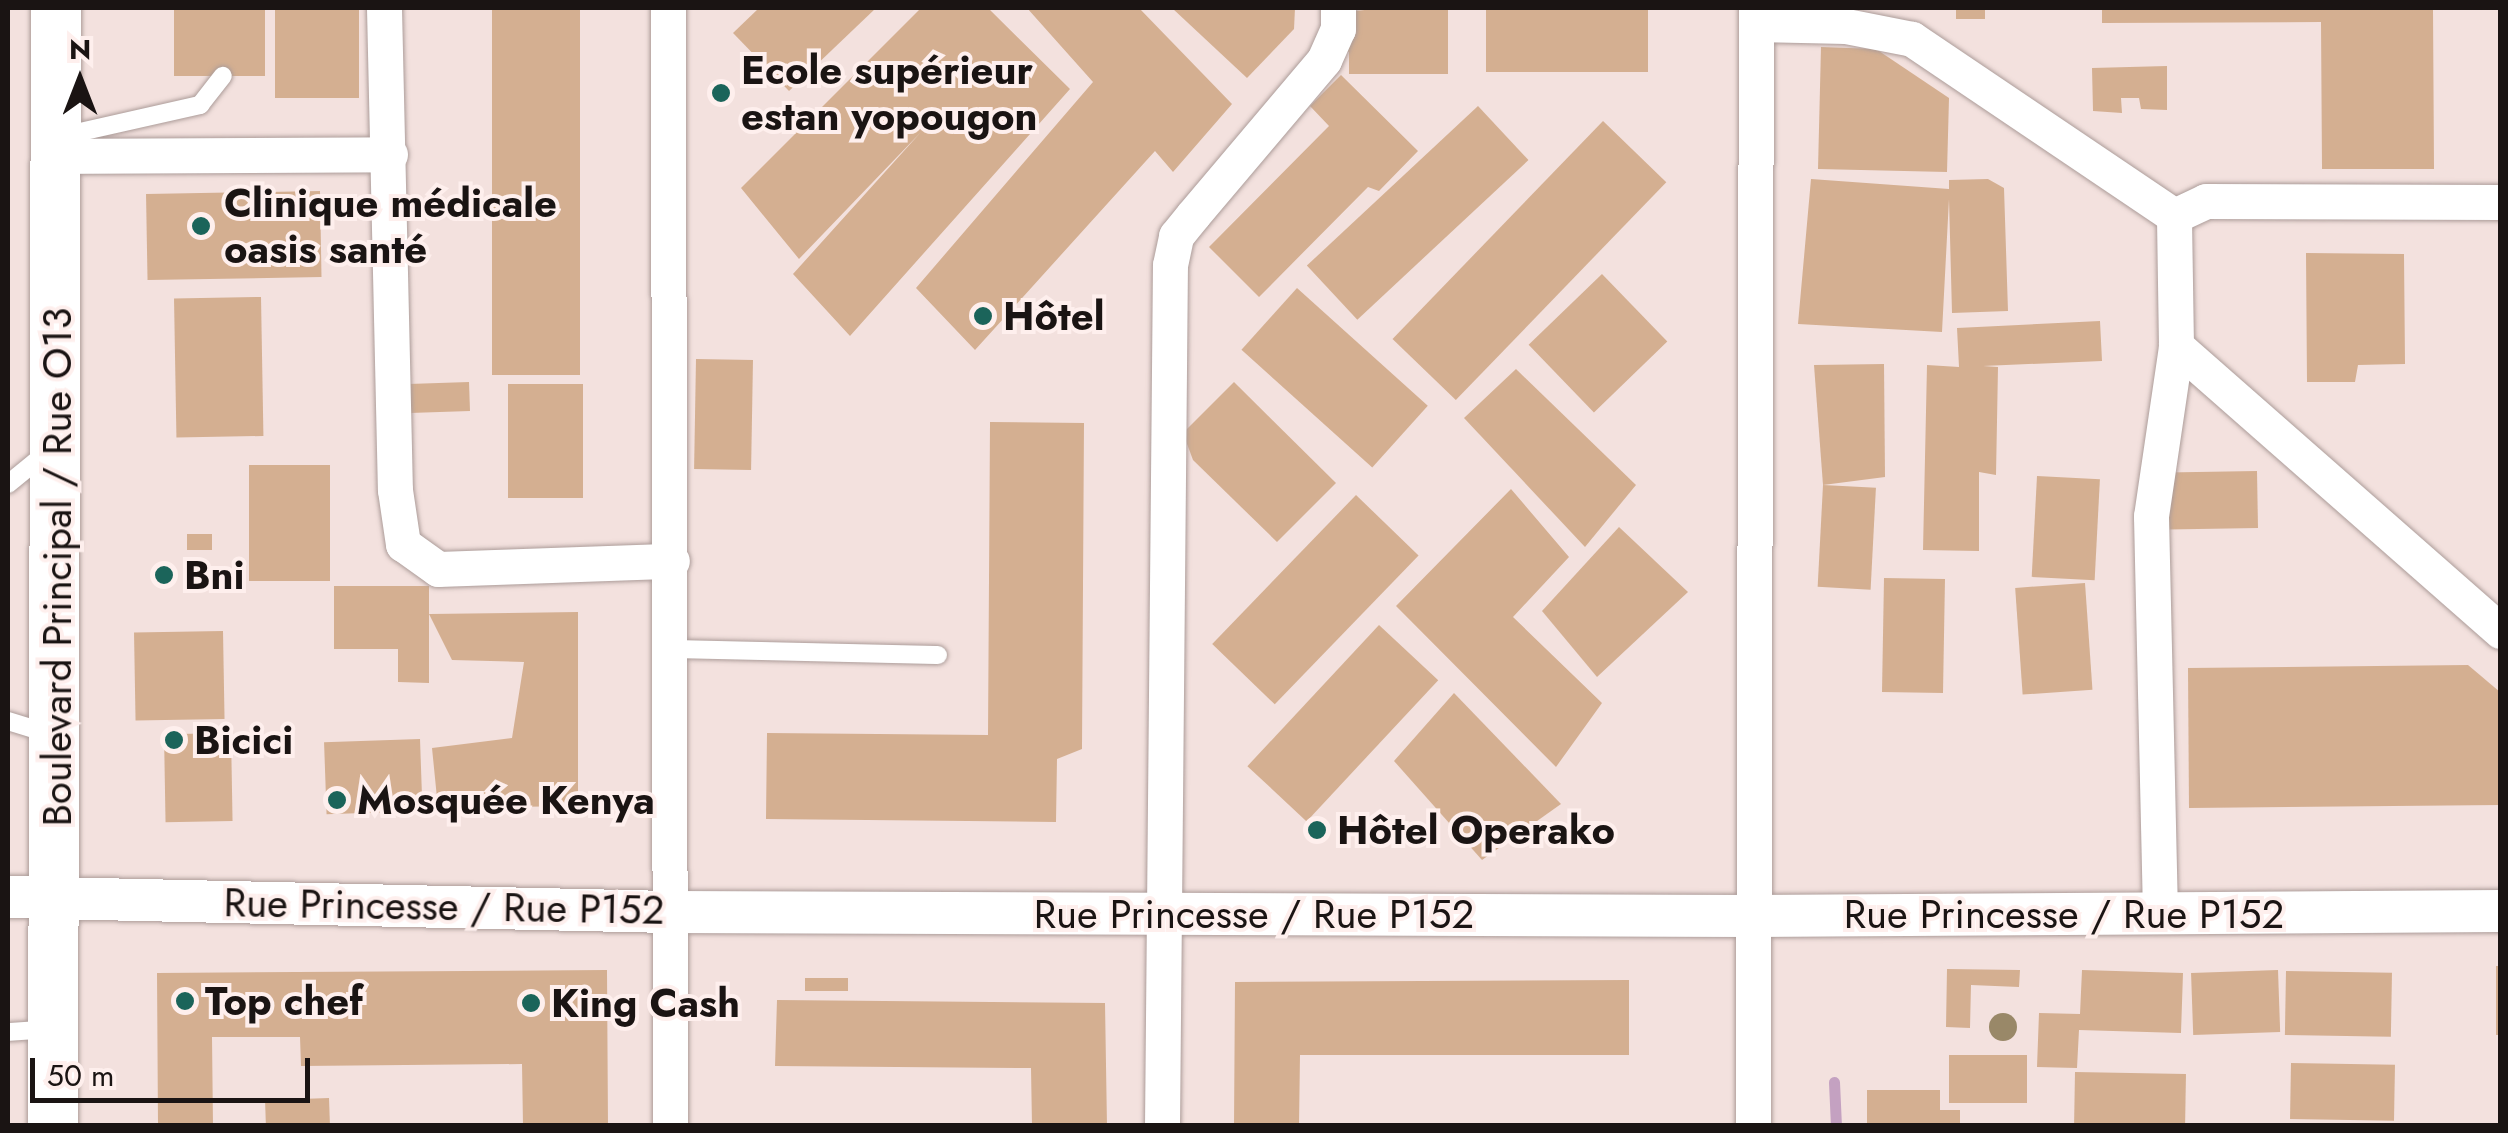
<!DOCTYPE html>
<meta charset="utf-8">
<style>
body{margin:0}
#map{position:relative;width:2508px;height:1133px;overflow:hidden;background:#f3e1de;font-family:Jost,sans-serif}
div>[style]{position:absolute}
.stream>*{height:11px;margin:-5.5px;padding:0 5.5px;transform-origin:5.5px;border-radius:5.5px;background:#c4a1c1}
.building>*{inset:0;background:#d4af91;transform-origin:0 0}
.roads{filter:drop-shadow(0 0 2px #ac9c99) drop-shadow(0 0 2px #ac9c99)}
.service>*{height:18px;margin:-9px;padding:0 9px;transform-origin:9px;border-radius:9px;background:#fff}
.minor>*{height:35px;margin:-17.5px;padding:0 17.5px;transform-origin:17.5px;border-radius:17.5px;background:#fff}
.tertiary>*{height:42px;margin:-21px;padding:0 21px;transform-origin:21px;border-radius:21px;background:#fff}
.secondary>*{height:50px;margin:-25px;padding:0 25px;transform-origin:25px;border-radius:25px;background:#fff}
.trees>*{width:28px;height:28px;margin:-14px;border-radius:50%;background:#998868}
.dots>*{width:28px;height:28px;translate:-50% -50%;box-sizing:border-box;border:5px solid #feefed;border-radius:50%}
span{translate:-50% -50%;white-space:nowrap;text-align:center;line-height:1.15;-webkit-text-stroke:8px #feefed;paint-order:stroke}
.poi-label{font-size:40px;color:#1a1413;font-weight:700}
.left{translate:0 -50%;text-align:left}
.street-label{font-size:40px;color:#1a1413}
.frame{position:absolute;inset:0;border:10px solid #1a1413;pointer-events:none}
.north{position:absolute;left:30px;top:30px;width:100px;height:100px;-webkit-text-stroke:8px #feefed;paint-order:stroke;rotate:0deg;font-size:28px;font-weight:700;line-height:40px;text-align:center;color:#1a1413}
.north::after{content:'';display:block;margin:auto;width:35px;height:45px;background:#1a1413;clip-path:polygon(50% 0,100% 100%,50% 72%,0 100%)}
.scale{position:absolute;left:30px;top:1058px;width:280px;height:45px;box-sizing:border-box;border:5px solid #1a1413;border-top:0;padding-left:12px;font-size:30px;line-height:35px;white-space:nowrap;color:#1a1413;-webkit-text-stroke:8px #feefed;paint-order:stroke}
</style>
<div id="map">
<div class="stream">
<div style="left:1834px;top:1082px;width:44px;rotate:87.4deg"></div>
</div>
<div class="building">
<div style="left:174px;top:8px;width:91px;height:68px"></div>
<div style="left:275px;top:8px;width:84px;height:90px"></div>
<div style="left:492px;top:8px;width:88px;height:367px"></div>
<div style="clip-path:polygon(759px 8px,876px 8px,789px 91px,733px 33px)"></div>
<div style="clip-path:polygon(921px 8px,988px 8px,1070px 89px,850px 336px,793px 274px,921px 132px,799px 259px,741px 188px)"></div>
<div style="clip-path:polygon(1027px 8px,1139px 8px,1232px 104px,1173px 172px,1155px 151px,975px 350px,916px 288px,1093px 82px)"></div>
<div style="clip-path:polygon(1172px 8px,1295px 8px,1294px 29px,1247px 78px)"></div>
<div style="clip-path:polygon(1382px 8px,1448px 8px,1448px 74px,1349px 74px,1349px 52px,1336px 47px,1347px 12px)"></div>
<div style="left:1486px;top:8px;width:162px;height:64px"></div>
<div style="left:1956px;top:8px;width:29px;height:11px"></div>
<div style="clip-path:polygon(2102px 8px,2433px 8px,2434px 169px,2322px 169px,2321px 22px,2102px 23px)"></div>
<div style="clip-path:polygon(1821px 47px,1876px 49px,1949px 98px,1947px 172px,1818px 169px)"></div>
<div style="clip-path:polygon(2167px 66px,2167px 110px,2141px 109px,2139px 98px,2121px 98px,2122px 113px,2093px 111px,2092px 68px)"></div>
<div style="clip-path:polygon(1341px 75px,1418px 151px,1379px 191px,1368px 187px,1259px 297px,1209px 247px,1329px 126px,1310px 106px)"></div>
<div style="left:1478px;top:106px;width:74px;height:234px;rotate:47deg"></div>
<div style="left:1603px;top:121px;width:88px;height:303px;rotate:44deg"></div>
<div style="clip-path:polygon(1811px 179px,1949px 189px,1949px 180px,1988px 179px,2004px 188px,2008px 311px,1952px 313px,1949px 199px,1942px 332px,1798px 324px)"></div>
<div style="left:320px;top:191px;width:86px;height:174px;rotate:89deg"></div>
<div style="clip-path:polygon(2306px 253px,2404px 254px,2405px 364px,2358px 365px,2355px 382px,2307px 382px)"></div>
<div style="left:1602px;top:274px;width:94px;height:102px;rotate:46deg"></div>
<div style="left:1297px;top:288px;width:176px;height:83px;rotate:42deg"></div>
<div style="left:261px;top:297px;width:139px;height:87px;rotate:89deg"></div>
<div style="clip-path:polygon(2100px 321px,2102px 361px,1983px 366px,1998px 367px,1996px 475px,1979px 472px,1979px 551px,1923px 550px,1927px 365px,1959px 367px,1957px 328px)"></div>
<div style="left:696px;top:359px;width:57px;height:110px;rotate:1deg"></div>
<div style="clip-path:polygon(1884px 364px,1885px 477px,1823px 485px,1814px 365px)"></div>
<div style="clip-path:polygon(1516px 369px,1636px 485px,1585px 547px,1464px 418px)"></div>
<div style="left:469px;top:382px;width:29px;height:68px;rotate:88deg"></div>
<div style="clip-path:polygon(1234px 382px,1336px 483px,1277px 542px,1193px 460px,1183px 433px)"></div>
<div style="left:508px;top:384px;width:75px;height:114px"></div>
<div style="clip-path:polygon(990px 422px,1084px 423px,1082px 749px,1057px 759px,1056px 822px,766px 819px,767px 733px,988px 735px)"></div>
<div style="left:249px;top:465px;width:81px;height:116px"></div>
<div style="left:2257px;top:471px;width:57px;height:90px;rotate:89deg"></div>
<div style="left:2037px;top:476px;width:63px;height:101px;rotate:3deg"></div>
<div style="left:1823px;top:485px;width:53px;height:102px;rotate:3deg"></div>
<div style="clip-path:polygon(1511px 489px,1569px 557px,1513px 617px,1602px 703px,1556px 767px,1396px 606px)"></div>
<div style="left:1356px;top:495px;width:87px;height:207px;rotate:44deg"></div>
<div style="clip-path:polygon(1619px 527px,1688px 592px,1597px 677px,1542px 611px)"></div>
<div style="left:187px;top:534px;width:25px;height:16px"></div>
<div style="left:1884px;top:578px;width:61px;height:114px;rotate:1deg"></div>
<div style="left:2085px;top:583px;width:107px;height:70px;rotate:86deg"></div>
<div style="clip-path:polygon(334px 586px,429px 586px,429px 683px,398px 682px,398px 649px,334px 649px)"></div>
<div style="clip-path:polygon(578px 612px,578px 806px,438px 808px,432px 748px,512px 738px,524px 662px,452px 660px,429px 614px)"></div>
<div style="left:1379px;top:625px;width:81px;height:193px;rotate:43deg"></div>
<div style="left:223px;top:631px;width:88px;height:89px;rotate:89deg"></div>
<div style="clip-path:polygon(2468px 665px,2500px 692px,2500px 805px,2189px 808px,2188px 668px)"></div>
<div style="clip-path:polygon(1454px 693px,1561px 804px,1482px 860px,1394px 761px)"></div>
<div style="left:231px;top:733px;width:88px;height:67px;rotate:89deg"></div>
<div style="left:420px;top:739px;width:72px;height:96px;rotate:88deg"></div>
<div style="left:2496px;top:966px;width:4px;height:69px"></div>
<div style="clip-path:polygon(1947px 969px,2020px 970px,2019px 987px,1971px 985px,1970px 1028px,1946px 1027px)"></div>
<div style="clip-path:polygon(607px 970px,608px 1126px,523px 1126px,522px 1064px,301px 1066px,300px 1037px,212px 1037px,213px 1126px,158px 1126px,157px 973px)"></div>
<div style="clip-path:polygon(2082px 970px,2183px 973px,2181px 1033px,2079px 1030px,2077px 1068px,2037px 1067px,2039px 1013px,2080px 1014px)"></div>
<div style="left:2278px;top:970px;width:62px;height:87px;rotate:88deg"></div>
<div style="left:2286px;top:971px;width:106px;height:64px;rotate:1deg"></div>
<div style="left:805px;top:978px;width:43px;height:13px"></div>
<div style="clip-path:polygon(1629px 980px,1629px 1055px,1300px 1055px,1299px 1126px,1234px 1126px,1235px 982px)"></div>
<div style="clip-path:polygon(777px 1000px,1105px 1003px,1107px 1126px,1032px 1126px,1031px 1068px,775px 1066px)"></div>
<div style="left:1949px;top:1055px;width:78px;height:48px"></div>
<div style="left:2291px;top:1063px;width:104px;height:56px;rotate:1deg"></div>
<div style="left:2075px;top:1072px;width:111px;height:54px;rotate:1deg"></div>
<div style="clip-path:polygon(1867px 1090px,1940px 1090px,1940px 1110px,1960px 1110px,1960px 1126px,1867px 1126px)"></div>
<div style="left:329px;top:1098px;width:28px;height:64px;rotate:88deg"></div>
</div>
<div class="roads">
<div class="service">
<div style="left:58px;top:137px;width:146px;rotate:-12.7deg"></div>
<div style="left:200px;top:105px;width:37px;rotate:-52deg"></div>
<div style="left:8px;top:484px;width:49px;rotate:-39.2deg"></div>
<div style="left:672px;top:649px;width:266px;rotate:1.3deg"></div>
<div style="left:8px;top:721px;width:44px;rotate:17.2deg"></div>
<div style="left:8px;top:1032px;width:44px;rotate:-3.9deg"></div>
</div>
<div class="minor">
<div style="left:384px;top:8px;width:482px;rotate:88.7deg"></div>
<div style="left:395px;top:490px;width:55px;rotate:81.6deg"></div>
<div style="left:403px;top:544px;width:43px;rotate:35.5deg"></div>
<div style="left:438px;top:569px;width:234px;rotate:-2deg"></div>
<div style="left:668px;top:8px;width:1118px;rotate:89.9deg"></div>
<div style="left:1756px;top:24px;width:90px;rotate:1.3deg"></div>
<div style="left:1846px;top:26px;width:67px;rotate:11.1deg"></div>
<div style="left:1912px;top:39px;width:316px;rotate:34deg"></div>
<div style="left:57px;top:156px;width:333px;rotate:-0.3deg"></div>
<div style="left:2176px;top:346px;width:432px;rotate:41.3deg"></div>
<div style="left:2160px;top:913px;width:397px;rotate:-91.3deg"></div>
<div style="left:2151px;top:516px;width:172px;rotate:-81.6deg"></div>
<div style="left:2176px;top:346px;width:130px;rotate:-90.9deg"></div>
<div style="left:2174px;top:216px;width:35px;rotate:-25deg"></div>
<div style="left:2206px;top:201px;width:294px;rotate:0.2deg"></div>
<div style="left:1162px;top:1126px;width:861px;rotate:-89.47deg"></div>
<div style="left:1170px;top:265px;width:30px;rotate:-78deg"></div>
<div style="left:1176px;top:236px;width:27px;rotate:-51deg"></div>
<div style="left:1193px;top:215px;width:203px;rotate:-49.8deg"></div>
<div style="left:1324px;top:60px;width:34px;rotate:-66deg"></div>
<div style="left:1338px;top:29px;width:21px;rotate:-90deg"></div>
<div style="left:1753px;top:1126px;width:1118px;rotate:-89.85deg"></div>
</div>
<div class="tertiary">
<div style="left:8px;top:897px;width:661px;rotate:1.3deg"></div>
<div style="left:669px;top:912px;width:1083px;rotate:0.21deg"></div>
<div style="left:1752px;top:916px;width:748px;rotate:-0.38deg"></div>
</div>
<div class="secondary">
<div style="left:53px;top:1126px;width:1118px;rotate:-89.85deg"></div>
</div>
</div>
<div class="trees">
<div style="left:2003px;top:1027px"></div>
</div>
<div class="dots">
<div style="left:721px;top:93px;background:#1b645a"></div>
<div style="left:201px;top:226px;background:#1b645a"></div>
<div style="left:983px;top:316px;background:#1b645a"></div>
<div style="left:164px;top:575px;background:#1b645a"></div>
<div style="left:174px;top:740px;background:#1b645a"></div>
<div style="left:337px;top:800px;background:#1b645a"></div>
<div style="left:1317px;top:830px;background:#1b645a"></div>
<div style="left:185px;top:1001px;background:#1b645a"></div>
<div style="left:531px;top:1003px;background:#1b645a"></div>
</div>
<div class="poi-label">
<span class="left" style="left:741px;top:93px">Ecole supérieur<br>estan yopougon</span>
<span class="left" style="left:224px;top:226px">Clinique médicale<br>oasis santé</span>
<span class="left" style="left:1003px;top:316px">Hôtel</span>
<span class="left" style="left:184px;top:575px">Bni</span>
<span class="left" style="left:194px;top:740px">Bicici</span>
<span class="left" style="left:357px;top:800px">Mosquée Kenya</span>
<span class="left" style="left:1337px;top:830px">Hôtel Operako</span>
<span class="left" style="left:205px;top:1001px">Top chef</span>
<span class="left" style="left:551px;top:1003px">King Cash</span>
</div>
<div class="street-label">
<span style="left:57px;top:567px;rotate:-90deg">Boulevard Principal / Rue O13</span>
<span style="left:444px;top:906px;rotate:1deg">Rue Princesse / Rue P152</span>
<span style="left:1254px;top:914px">Rue Princesse / Rue P152</span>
<span style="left:2064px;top:914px">Rue Princesse / Rue P152</span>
</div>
<div class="frame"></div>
<div class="north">N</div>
<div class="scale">50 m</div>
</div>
